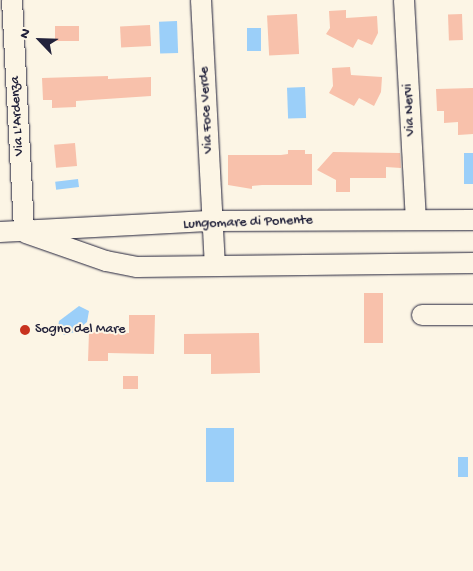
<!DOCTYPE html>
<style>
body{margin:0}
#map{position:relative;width:473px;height:571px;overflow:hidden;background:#fcf5e5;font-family:"Gochi Hand",sans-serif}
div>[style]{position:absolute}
.water>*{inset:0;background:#9bcff9;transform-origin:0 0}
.building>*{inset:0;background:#f8c1ab;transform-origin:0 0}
.roads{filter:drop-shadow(0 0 1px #22223b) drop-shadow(0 0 1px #22223b)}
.minor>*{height:20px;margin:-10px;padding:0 10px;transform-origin:10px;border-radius:10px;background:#fcf5e5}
.dots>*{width:14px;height:14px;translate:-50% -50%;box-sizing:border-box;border:2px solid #fcf5e5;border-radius:50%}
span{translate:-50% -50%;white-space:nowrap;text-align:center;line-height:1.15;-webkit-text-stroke:4px #fcf5e5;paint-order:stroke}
.street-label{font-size:14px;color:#22223b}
.poi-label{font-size:14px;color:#22223b}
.left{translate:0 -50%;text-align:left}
.north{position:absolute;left:15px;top:15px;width:50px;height:50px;-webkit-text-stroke:4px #fcf5e5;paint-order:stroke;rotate:294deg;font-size:14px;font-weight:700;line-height:20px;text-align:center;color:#22223b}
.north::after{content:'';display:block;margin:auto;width:18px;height:22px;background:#22223b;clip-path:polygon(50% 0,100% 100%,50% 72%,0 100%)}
</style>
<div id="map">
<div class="water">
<div style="left:177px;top:21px;width:32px;height:18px;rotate:88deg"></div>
<div style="left:247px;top:28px;width:14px;height:23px"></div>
<div style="left:305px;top:87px;width:31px;height:18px;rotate:88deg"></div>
<div style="left:473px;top:153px;width:31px;height:9px;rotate:90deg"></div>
<div style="left:78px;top:179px;width:8px;height:23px;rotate:83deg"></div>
<div style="clip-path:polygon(79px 306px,89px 311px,87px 322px,75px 332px,64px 335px,58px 327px,59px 321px)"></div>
<div style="left:206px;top:428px;width:28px;height:54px"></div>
<div style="left:458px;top:457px;width:10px;height:20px"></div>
</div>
<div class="building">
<div style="clip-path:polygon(346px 10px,346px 18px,377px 16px,378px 33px,372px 45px,358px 39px,353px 48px,326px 34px,330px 28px,329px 11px)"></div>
<div style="left:297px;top:14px;width:40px;height:30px;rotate:87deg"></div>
<div style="left:462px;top:14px;width:26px;height:14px;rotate:88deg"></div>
<div style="left:150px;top:25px;width:21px;height:30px;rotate:87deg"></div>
<div style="left:55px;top:26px;width:24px;height:15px"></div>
<div style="clip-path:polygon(350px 67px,351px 75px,382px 77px,381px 92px,374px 106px,359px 98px,354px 106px,329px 93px,333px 86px,332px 68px)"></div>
<div style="clip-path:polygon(108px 76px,108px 79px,151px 77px,151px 96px,76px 101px,76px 107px,52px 108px,52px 100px,43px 100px,42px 78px)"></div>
<div style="clip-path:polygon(473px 88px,473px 134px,458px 135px,458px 122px,444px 123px,444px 111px,437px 111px,436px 89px)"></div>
<div style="left:75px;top:143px;width:23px;height:21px;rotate:85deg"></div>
<div style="clip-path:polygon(288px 150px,305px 150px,305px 154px,312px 154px,312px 185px,262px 185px,252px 186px,252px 189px,228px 185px,228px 155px,281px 155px,288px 154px)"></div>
<div style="clip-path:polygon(333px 152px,400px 153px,401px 168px,386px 167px,386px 178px,350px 178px,350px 192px,336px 192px,336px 180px,317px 170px)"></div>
<div style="left:364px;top:293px;width:19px;height:50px"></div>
<div style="clip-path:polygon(129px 315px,155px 315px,154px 354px,108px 353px,108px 361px,88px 361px,89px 332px,129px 333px)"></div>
<div style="clip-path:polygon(259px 333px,260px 373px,211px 374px,211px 354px,184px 354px,184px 334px)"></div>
<div style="left:138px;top:376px;width:13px;height:15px;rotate:90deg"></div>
</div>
<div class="roads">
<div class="minor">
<div style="left:12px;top:0;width:232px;rotate:87deg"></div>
<div style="left:201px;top:0;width:265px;rotate:87deg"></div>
<div style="left:404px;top:0;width:220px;rotate:86.9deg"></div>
<div style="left:0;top:232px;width:213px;rotate:-3deg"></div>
<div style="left:213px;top:221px;width:260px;rotate:-0.2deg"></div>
<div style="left:26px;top:233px;width:85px;rotate:19.3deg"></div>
<div style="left:106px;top:261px;width:32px;rotate:11deg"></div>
<div style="left:137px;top:267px;width:336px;rotate:-0.7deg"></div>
<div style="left:422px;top:315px;width:51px"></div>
</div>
</div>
<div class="dots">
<div style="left:25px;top:330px;background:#c8321e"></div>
</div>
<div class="street-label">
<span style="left:207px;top:110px;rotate:-93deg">Via Foce Verde</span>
<span style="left:410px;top:110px;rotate:-93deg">Via Nervi</span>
<span style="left:18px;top:116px;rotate:-93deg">Via L'Ardenza</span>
<span style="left:248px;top:223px;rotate:-2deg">Lungomare di Ponente</span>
</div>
<div class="poi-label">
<span class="left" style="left:35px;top:330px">Sogno del Mare</span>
</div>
<div class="north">N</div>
</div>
